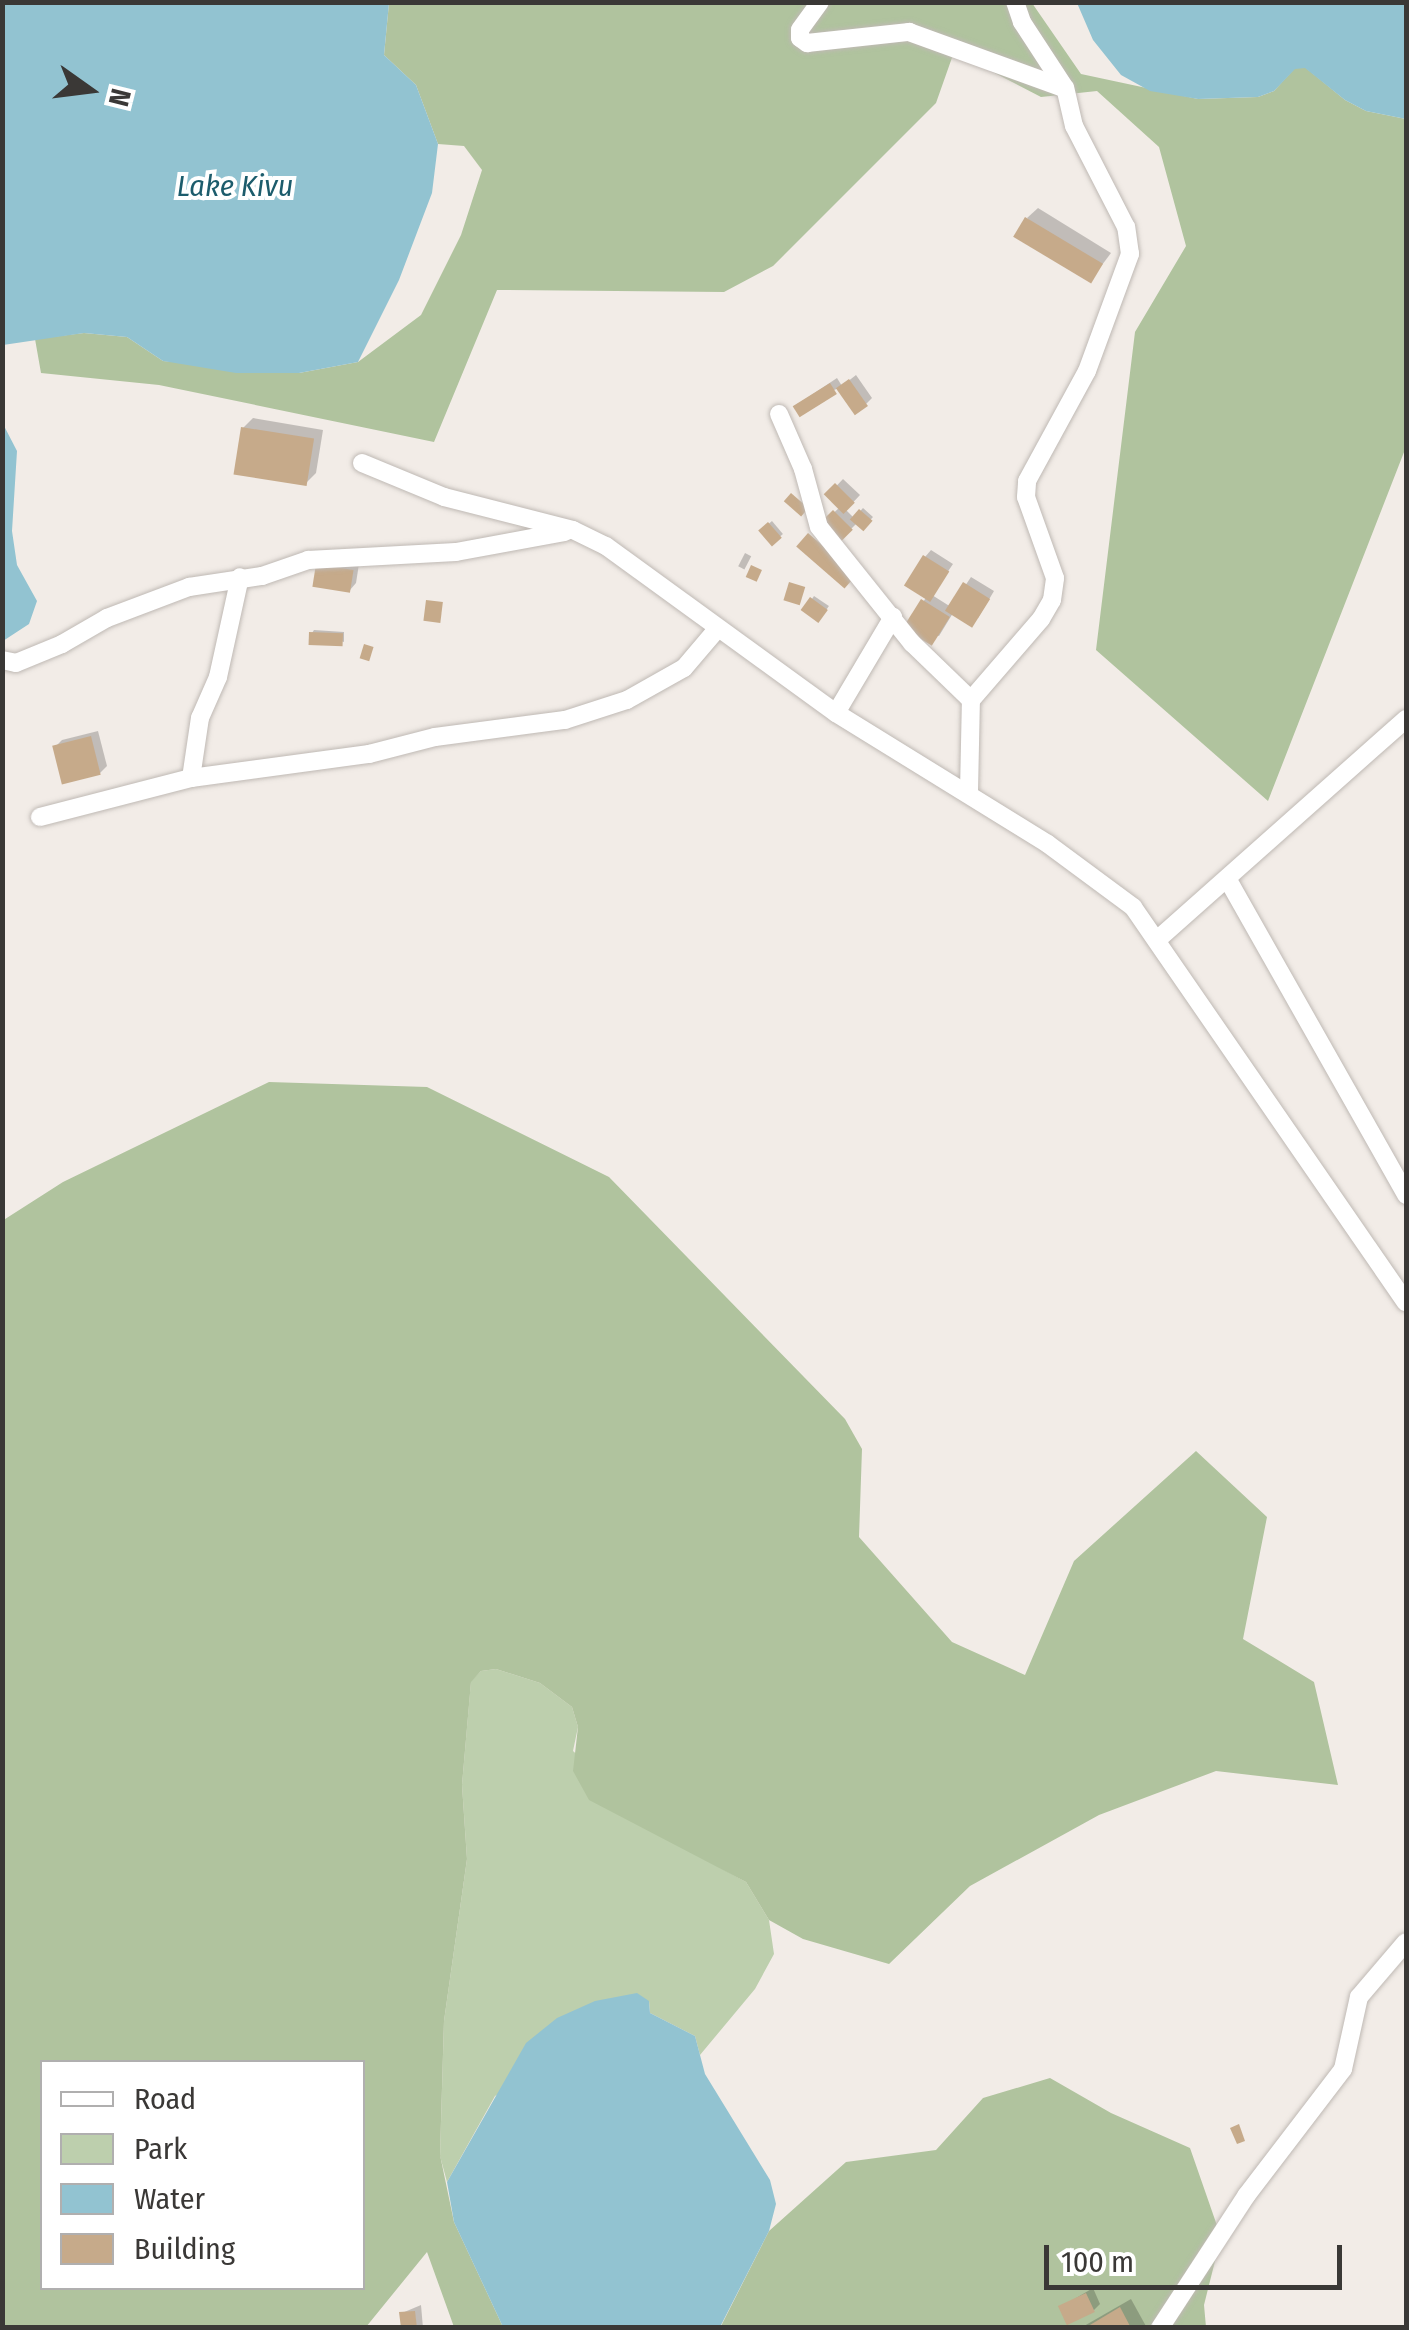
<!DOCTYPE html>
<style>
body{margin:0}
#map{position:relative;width:1409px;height:2330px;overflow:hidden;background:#f2ece7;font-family:"Fira Sans Condensed",sans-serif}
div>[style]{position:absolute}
.green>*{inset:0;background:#bdcfad}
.forest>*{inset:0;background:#b0c39e}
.water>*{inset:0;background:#92c3d1}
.shadow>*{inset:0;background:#0003;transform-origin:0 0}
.building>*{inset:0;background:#c6aa8a;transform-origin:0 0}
.roads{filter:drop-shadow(0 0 2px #bfb9b4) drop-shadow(0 0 2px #bfb9b4)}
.street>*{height:18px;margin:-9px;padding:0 9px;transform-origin:9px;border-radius:9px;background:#fff}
span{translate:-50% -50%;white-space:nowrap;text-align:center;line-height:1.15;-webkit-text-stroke:8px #fff;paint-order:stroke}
.water-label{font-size:30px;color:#1c5c6c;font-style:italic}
.frame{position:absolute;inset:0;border:5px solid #3a3836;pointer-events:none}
.legend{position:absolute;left:40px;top:2060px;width:325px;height:230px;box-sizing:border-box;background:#fff;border:2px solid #b0afaf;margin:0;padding:12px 18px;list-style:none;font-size:30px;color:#3a3836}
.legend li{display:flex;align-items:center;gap:20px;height:50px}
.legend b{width:50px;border:2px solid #b0afaf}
.north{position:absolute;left:40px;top:40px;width:100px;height:100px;-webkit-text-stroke:8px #fff;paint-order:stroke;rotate:104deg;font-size:28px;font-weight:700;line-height:40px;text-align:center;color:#3a3836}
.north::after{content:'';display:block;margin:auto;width:35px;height:45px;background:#3a3836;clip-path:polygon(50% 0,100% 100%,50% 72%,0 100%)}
.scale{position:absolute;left:1044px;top:2245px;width:298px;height:45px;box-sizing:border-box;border:5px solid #3a3836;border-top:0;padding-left:12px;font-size:30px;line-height:35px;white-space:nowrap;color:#3a3836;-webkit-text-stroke:8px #fff;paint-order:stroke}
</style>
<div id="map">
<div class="green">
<div style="clip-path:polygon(496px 1669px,540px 1683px,572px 1707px,578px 1727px,573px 1751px,677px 1844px,746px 1882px,769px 1920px,774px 1954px,755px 1989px,700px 2055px,695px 2036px,650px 2013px,649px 2001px,495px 2096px,447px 2182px,440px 2156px,444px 2021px,467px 1859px,462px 1785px,471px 1681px,481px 1671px)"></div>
</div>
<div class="forest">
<div style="clip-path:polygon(389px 3px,1032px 3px,1081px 74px,1198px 99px,1258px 97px,1274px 91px,1295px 68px,1306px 68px,1345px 100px,1366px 111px,1406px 119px,1406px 447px,1268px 801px,1096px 650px,1135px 332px,1186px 246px,1159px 147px,1097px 91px,1041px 97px,954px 52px,936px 103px,773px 266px,724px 292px,497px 290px,434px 442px,159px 385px,41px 373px,35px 339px,84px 333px,127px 337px,163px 361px,299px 373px,358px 362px,421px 315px,461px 235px,482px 170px,464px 146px,438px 144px,416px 85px,384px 55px)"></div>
<div style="clip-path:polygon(evenodd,269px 1082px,427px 1087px,609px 1177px,845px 1419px,862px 1449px,859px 1537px,952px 1642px,1025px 1675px,1074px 1561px,1196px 1451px,1267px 1517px,1243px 1639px,1314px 1682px,1338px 1785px,1216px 1771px,1099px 1815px,970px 1886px,889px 1964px,803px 1939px,769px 1920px,746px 1882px,589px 1800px,573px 1771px,578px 1727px,572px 1707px,540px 1683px,496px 1669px,481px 1671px,471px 1682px,462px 1785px,467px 1859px,444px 2021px,440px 2155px,454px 2222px,503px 2327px,454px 2327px,427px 2252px,366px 2327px,3px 2328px,2px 1221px,63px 1182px,269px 1082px,42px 2062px,362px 2062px,362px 2288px,42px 2288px,42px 2062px)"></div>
<div style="clip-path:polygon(1050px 2078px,1111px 2113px,1190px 2148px,1221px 2237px,1204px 2305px,1206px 2327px,720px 2328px,769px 2231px,846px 2162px,936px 2150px,983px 2098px)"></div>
</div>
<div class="water">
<div style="clip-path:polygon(3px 2px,389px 3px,384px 55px,416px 85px,438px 144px,432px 193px,399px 280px,358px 362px,299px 373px,236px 373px,163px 361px,127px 337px,84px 333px,3px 345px)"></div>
<div style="clip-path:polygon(1077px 3px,1406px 3px,1406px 119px,1366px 111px,1345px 100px,1305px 68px,1295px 69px,1274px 91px,1258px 97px,1198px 99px,1150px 91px,1121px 75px,1093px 40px)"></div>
<div style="clip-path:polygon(2px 422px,17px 451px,12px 531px,17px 565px,37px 601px,29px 624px,3px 641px)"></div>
<div style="clip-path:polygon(637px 1993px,649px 2001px,650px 2013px,695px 2036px,705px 2074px,770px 2180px,776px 2204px,769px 2231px,720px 2327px,503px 2327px,454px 2222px,447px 2182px,526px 2043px,557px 2018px,595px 2001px)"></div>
</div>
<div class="shadow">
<div style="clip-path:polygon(1038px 208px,1111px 253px,1090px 281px,1027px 218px)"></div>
<div style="clip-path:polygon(856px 375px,872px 398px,866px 404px,839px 388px,795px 406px,837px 378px,842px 386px)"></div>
<div style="clip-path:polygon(253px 418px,323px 430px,316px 473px,306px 483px,243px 428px)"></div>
<div style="clip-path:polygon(843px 479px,860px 495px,846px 510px,854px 518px,863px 508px,873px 517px,863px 528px,857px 523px,842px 538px,825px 521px,840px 507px,828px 495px)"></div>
<div style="left:772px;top:521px;width:17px;height:13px;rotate:50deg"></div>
<div style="clip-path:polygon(931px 550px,953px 564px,932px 595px,951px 607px,971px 577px,994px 591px,978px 618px,953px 613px,939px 636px,907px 627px,927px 596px,925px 557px)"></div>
<div style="left:745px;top:553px;width:7px;height:15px;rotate:27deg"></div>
<div style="clip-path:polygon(359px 564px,356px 583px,350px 590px,319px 565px)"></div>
<div style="left:814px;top:596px;width:18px;height:16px;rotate:34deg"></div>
<div style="clip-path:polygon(314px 630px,344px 632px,344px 642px,312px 633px)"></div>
<div style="clip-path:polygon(98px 731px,107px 766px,100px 773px,55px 747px,62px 740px)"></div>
<div style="clip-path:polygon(1093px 2288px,1100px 2304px,1094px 2310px,1061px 2307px)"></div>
<div style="clip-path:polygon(1131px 2299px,1147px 2328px,1082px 2328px,1084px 2326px)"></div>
<div style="clip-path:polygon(421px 2305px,423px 2328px,404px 2328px,402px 2313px)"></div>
</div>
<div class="building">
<div style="left:1025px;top:217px;width:91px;height:23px;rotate:31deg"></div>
<div style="left:849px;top:379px;width:33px;height:16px;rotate:55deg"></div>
<div style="left:830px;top:383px;width:13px;height:44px;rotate:58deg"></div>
<div style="left:241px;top:427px;width:74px;height:48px;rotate:9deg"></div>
<div style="left:835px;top:483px;width:28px;height:16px;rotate:45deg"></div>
<div style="left:791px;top:493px;width:23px;height:11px;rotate:41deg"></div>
<div style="left:859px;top:509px;width:18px;height:14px;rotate:41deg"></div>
<div style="left:833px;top:510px;width:28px;height:16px;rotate:45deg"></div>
<div style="left:768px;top:522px;width:21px;height:13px;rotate:49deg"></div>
<div style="left:808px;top:533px;width:64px;height:18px;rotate:41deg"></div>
<div style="left:923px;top:555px;width:31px;height:36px;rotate:32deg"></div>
<div style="left:316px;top:564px;width:38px;height:23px;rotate:9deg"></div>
<div style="left:751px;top:565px;width:12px;height:13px;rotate:24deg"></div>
<div style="left:789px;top:582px;width:17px;height:19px;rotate:17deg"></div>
<div style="left:963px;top:582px;width:32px;height:34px;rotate:32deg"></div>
<div style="left:810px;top:597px;width:22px;height:16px;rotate:36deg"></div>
<div style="left:921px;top:599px;width:34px;height:34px;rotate:32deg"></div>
<div style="left:426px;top:600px;width:17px;height:21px;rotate:7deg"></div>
<div style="left:309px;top:632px;width:34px;height:13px;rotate:2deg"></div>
<div style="left:364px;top:644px;width:10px;height:15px;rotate:17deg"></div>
<div style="left:91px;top:736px;width:40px;height:40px;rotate:76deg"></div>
<div style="clip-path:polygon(1239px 2124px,1245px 2141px,1237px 2144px,1230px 2128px)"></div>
<div style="left:1086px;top:2293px;width:21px;height:31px;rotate:65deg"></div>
<div style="clip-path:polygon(1120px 2307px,1131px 2328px,1085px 2328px)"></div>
<div style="clip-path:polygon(415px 2311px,417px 2328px,401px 2328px,399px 2312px)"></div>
</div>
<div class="roads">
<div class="street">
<div style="left:820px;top:2px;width:34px;rotate:126deg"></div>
<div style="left:800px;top:30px;width:8px;rotate:90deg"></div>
<div style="left:800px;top:38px;width:9px;rotate:36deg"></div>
<div style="left:807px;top:43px;width:103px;rotate:-6.2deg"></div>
<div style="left:909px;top:32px;width:165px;rotate:19.9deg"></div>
<div style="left:779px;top:414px;width:60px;rotate:66.4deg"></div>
<div style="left:803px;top:469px;width:60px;rotate:74.6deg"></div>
<div style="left:819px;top:527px;width:149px;rotate:51.3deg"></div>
<div style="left:912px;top:643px;width:82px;rotate:44deg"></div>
<div style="left:362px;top:463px;width:89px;rotate:22.5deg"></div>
<div style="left:444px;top:497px;width:133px;rotate:14.3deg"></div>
<div style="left:573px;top:530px;width:37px;rotate:26deg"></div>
<div style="left:606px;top:546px;width:284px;rotate:36deg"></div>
<div style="left:836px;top:713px;width:249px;rotate:31.7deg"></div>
<div style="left:1048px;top:844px;width:106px;rotate:36.5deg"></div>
<div style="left:1133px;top:907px;width:480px;rotate:55.4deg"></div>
<div style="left:2px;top:660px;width:14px;rotate:12deg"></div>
<div style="left:16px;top:663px;width:50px;rotate:-22.4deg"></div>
<div style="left:62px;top:644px;width:52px;rotate:-30deg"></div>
<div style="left:107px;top:618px;width:88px;rotate:-20.7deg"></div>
<div style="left:189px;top:587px;width:74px;rotate:-8.6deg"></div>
<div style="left:262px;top:576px;width:49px;rotate:-19.2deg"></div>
<div style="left:308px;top:560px;width:148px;rotate:-3.1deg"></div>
<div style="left:456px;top:552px;width:111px;rotate:-10.4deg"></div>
<div style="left:836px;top:713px;width:112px;rotate:-59.3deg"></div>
<div style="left:191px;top:778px;width:61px;rotate:-81.5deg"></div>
<div style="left:200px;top:718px;width:45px;rotate:-66.3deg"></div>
<div style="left:218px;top:677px;width:102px;rotate:-77.6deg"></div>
<div style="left:969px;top:792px;width:92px;rotate:-88.8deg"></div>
<div style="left:971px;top:700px;width:107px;rotate:-49.2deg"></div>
<div style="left:1041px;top:619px;width:22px;rotate:-60deg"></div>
<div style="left:1052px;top:600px;width:22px;rotate:-82deg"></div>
<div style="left:1055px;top:578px;width:86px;rotate:-109.7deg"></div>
<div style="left:1026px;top:497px;width:16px;rotate:-86deg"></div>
<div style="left:1027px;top:481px;width:125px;rotate:-61.4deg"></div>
<div style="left:1087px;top:371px;width:125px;rotate:-69.8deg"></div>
<div style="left:1130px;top:254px;width:27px;rotate:-98deg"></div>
<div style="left:1126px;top:227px;width:114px;rotate:-117.2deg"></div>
<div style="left:1074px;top:126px;width:39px;rotate:-103deg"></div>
<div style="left:1065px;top:88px;width:79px;rotate:-123.1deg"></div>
<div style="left:1022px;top:22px;width:21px;rotate:-109deg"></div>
<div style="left:40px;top:817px;width:156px;rotate:-14.5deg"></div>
<div style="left:191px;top:778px;width:180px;rotate:-7.7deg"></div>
<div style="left:369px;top:754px;width:68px;rotate:-14.4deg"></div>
<div style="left:435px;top:737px;width:131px;rotate:-7.5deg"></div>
<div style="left:565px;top:720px;width:65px;rotate:-17.9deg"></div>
<div style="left:627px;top:700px;width:65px;rotate:-29.3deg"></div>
<div style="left:684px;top:668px;width:52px;rotate:-49.6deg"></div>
<div style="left:1228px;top:880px;width:362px;rotate:60.5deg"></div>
<div style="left:1157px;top:940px;width:333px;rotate:-41.6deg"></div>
<div style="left:1160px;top:2328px;width:158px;rotate:-56.9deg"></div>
<div style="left:1246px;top:2196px;width:160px;rotate:-52.6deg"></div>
<div style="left:1343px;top:2069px;width:74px;rotate:-77.5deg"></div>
<div style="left:1359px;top:1997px;width:72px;rotate:-49.5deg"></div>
</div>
</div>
<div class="water-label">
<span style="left:235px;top:186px">Lake Kivu</span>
</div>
<div class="frame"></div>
<ul class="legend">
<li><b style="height:12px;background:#fff"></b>Road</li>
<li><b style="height:28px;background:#bdcfad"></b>Park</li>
<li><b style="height:28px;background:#92c3d1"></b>Water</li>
<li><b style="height:28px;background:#c6aa8a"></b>Building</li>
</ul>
<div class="north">N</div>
<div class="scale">100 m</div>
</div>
